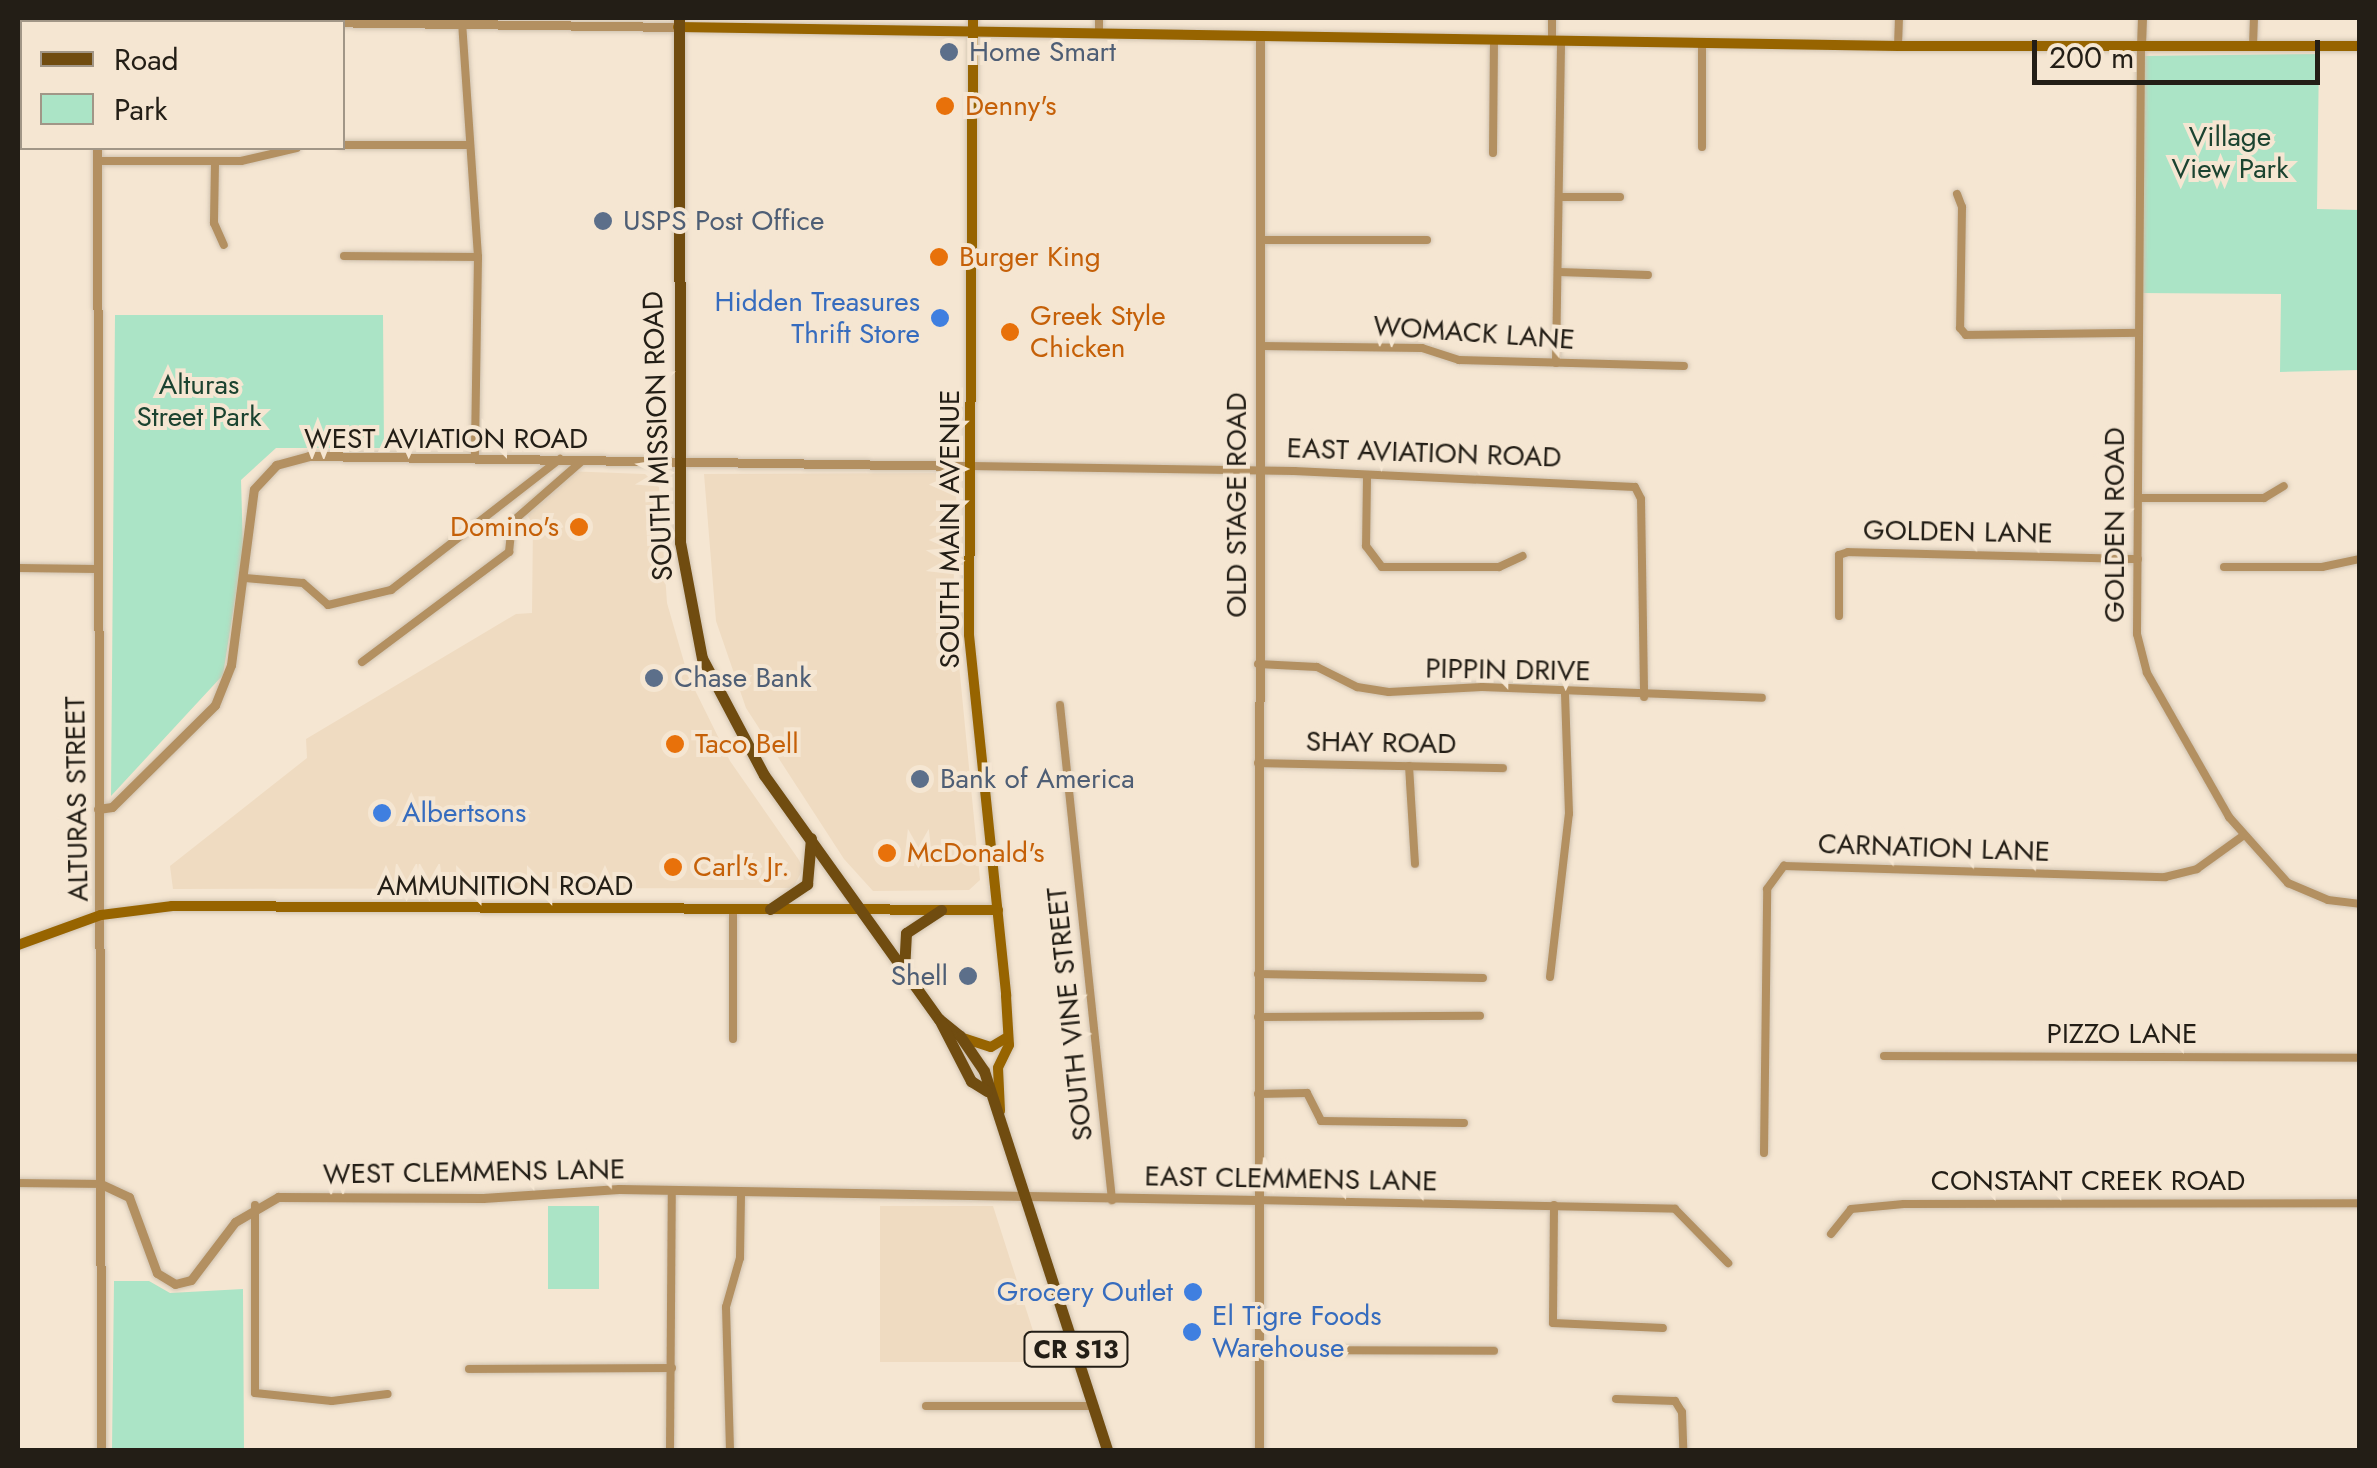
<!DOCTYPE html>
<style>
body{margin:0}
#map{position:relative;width:2377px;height:1468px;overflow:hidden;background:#f5e6d2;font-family:Jost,sans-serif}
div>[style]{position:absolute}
.built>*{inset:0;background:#efdbc1}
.green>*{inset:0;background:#abe4c6;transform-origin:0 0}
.roads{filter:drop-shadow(0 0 2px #cfc2b0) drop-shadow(0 0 2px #cfc2b0)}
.minor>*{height:8px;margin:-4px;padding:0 4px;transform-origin:4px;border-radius:4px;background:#b39061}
.tertiary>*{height:9px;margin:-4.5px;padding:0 4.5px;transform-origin:4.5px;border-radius:4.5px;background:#b39061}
.secondary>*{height:10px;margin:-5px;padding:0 5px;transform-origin:5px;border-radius:5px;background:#976400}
.primary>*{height:11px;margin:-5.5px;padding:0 5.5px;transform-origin:5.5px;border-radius:5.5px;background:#704c10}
.dots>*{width:28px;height:28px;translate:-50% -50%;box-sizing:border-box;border:5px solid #f5e6d2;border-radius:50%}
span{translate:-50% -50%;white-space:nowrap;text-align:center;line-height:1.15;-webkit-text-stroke:8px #f5e6d2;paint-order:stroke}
.shield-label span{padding:2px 8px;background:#f5e6d2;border:2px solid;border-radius:8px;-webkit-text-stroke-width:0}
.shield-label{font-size:25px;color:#231e16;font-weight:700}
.service-label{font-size:28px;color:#4e5e75}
.left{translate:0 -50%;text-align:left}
.right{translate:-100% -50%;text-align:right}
.food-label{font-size:28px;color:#c56008}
.park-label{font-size:28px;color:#1b4330}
.shop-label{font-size:28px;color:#366cbe}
.street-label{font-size:28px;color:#231e16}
.frame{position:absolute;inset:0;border:20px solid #231e16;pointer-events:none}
.legend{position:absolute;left:20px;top:20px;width:325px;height:130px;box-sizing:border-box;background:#f5e6d2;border:2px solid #a19687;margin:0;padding:12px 18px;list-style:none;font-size:30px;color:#231e16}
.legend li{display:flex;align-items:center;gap:20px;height:50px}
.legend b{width:50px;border:2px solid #a19687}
.scale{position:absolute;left:2032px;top:40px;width:288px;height:45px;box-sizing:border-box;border:5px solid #231e16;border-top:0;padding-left:12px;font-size:30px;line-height:35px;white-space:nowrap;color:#231e16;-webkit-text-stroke:8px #f5e6d2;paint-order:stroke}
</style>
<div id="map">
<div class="built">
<div style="clip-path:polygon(564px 471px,645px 474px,659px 487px,667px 603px,688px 676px,730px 761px,799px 860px,803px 869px,793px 888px,173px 889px,170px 866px,307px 758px,306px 739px,516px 614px,532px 613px,533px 524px,521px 506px)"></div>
<div style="clip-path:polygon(957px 473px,953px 603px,980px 880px,969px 890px,873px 891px,844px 859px,746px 708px,716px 621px,704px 474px)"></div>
<div style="clip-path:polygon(880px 1206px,993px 1206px,1043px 1362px,880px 1362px)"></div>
</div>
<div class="green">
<div style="clip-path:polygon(2319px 54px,2317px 209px,2359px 210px,2359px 370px,2280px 372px,2281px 294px,2139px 293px,2142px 56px)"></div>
<div style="clip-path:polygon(115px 315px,383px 315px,384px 448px,276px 448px,241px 480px,243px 549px,223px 675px,111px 796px)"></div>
<div style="left:548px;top:1206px;width:51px;height:83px"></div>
<div style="clip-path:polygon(114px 1281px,149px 1281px,170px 1293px,243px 1289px,244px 1450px,112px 1450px)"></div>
</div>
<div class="roads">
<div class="minor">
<div style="left:18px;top:18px;width:80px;rotate:0.7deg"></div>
<div style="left:462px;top:22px;width:236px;rotate:86.1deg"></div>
<div style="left:478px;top:257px;width:201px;rotate:90.9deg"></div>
<div style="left:1099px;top:34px;width:16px;rotate:-90deg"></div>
<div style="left:1552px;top:40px;width:22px;rotate:-90deg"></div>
<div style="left:1898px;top:46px;width:28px;rotate:-88deg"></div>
<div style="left:2141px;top:46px;width:588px;rotate:90.39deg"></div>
<div style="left:2137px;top:634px;width:40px;rotate:75.6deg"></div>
<div style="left:2147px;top:673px;width:166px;rotate:60.3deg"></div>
<div style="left:2229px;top:817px;width:89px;rotate:48.2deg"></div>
<div style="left:2288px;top:883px;width:43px;rotate:23deg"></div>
<div style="left:2328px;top:900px;width:32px;rotate:7deg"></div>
<div style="left:2253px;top:46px;width:28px;rotate:-88deg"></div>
<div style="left:342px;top:145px;width:126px"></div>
<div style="left:1702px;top:147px;width:103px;rotate:-90deg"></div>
<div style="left:1493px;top:153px;width:114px;rotate:-89.5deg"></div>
<div style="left:97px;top:161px;width:144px"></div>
<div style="left:241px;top:161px;width:57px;rotate:-13.1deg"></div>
<div style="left:215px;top:163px;width:60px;rotate:91deg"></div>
<div style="left:214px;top:223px;width:24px;rotate:66deg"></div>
<div style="left:1957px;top:194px;width:14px;rotate:69deg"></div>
<div style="left:1962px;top:207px;width:121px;rotate:90.9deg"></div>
<div style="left:1960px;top:328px;width:9px;rotate:49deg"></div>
<div style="left:1966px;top:335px;width:173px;rotate:-0.7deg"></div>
<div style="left:1559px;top:197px;width:61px"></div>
<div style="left:1260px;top:240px;width:167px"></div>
<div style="left:344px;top:256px;width:134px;rotate:0.4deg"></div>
<div style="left:1559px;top:272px;width:89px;rotate:1.9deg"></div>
<div style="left:1260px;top:346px;width:162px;rotate:0.7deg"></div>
<div style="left:1422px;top:348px;width:39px;rotate:18deg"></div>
<div style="left:1459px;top:360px;width:225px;rotate:1.5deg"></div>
<div style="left:1556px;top:363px;width:323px;rotate:-89.1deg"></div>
<div style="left:970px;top:466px;width:324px;rotate:0.9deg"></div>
<div style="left:1294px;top:471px;width:341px;rotate:2.7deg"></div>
<div style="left:1635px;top:487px;width:13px;rotate:63deg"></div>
<div style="left:1641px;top:499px;width:198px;rotate:89.1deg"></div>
<div style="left:1367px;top:478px;width:68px;rotate:90.8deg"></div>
<div style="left:1366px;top:546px;width:26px;rotate:53deg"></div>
<div style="left:1382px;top:567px;width:117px"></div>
<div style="left:1499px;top:567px;width:26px;rotate:-25deg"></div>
<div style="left:2138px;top:498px;width:126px"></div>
<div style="left:2264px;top:498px;width:23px;rotate:-31deg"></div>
<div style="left:2224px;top:567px;width:98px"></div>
<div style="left:2322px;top:567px;width:39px;rotate:-12deg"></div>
<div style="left:18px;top:568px;width:79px;rotate:0.7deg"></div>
<div style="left:245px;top:578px;width:58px;rotate:4.9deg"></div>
<div style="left:303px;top:583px;width:33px;rotate:41deg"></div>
<div style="left:328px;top:605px;width:65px;rotate:-13.4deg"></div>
<div style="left:391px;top:590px;width:214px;rotate:-37.8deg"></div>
<div style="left:1839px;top:616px;width:61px;rotate:-90deg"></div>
<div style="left:1839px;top:555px;width:9px;rotate:-18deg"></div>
<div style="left:1848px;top:552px;width:290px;rotate:1.4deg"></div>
<div style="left:362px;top:662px;width:184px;rotate:-36.8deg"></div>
<div style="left:509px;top:552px;width:30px;rotate:-84deg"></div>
<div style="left:512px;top:522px;width:93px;rotate:-41.1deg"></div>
<div style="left:1258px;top:664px;width:59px;rotate:2.9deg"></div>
<div style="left:1317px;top:667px;width:45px;rotate:26.6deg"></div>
<div style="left:1357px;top:687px;width:32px;rotate:9deg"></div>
<div style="left:1389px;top:692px;width:93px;rotate:-3.1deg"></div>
<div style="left:1482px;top:687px;width:280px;rotate:2.2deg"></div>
<div style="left:1060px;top:705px;width:498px;rotate:84deg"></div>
<div style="left:1258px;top:763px;width:245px;rotate:1.2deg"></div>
<div style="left:1409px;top:766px;width:98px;rotate:86.5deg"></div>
<div style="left:1258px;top:974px;width:225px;rotate:1deg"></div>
<div style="left:1550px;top:977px;width:164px;rotate:-83.4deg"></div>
<div style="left:1569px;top:814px;width:123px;rotate:-91.9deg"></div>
<div style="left:1258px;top:1017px;width:222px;rotate:-0.3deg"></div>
<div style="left:733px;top:1039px;width:130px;rotate:-90deg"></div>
<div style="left:1884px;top:1056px;width:476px;rotate:0.2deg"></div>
<div style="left:1258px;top:1094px;width:49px;rotate:-1.2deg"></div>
<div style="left:1307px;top:1093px;width:31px;rotate:63deg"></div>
<div style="left:1321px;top:1121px;width:143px;rotate:0.8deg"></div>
<div style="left:1764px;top:1153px;width:264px;rotate:-89.3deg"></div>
<div style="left:1767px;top:889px;width:29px;rotate:-54deg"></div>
<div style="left:1784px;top:866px;width:381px;rotate:1.7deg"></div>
<div style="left:2165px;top:877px;width:33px;rotate:-14deg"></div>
<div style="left:2197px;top:869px;width:58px;rotate:-35.9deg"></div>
<div style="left:18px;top:1183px;width:83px;rotate:0.7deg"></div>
<div style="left:1258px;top:1200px;width:417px;rotate:1.2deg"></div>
<div style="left:1675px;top:1209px;width:76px;rotate:45.5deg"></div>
<div style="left:255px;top:1205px;width:188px;rotate:90deg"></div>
<div style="left:255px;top:1393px;width:77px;rotate:5.9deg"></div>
<div style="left:332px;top:1401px;width:56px;rotate:-7.1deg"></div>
<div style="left:1554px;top:1205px;width:118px;rotate:90.5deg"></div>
<div style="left:1553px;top:1323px;width:110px;rotate:2.6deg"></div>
<div style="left:1831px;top:1234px;width:32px;rotate:-51deg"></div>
<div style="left:1851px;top:1209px;width:53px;rotate:-5.4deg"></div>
<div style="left:1904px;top:1204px;width:456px;rotate:-0.1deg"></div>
<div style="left:1259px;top:1350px;width:235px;rotate:0.2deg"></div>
<div style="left:469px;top:1369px;width:203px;rotate:-0.3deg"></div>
<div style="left:1616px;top:1399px;width:59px;rotate:1.9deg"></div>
<div style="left:1675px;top:1401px;width:13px;rotate:58deg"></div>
<div style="left:1682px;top:1412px;width:38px;rotate:88deg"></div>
<div style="left:926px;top:1406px;width:168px"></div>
<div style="left:670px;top:1450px;width:256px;rotate:-89.6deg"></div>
<div style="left:730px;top:1450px;width:143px;rotate:-91.6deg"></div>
<div style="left:726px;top:1307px;width:51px;rotate:-74.1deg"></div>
<div style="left:740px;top:1258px;width:63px;rotate:-89.1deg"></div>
</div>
<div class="tertiary">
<div style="left:98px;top:19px;width:580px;rotate:0.79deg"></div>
<div style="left:2141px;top:46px;width:28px;rotate:-88deg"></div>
<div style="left:97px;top:148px;width:1302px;rotate:89.82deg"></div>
<div style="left:98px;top:809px;width:14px;rotate:-8deg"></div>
<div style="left:112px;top:807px;width:145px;rotate:-44.7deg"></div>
<div style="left:215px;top:705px;width:43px;rotate:-68.2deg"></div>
<div style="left:231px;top:665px;width:177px;rotate:-82.6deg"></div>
<div style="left:254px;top:489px;width:33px;rotate:-47deg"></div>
<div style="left:276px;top:465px;width:34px;rotate:-15deg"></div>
<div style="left:309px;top:456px;width:661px;rotate:0.87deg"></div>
<div style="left:101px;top:1184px;width:31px;rotate:25deg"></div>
<div style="left:129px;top:1197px;width:81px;rotate:69.8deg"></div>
<div style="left:157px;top:1273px;width:21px;rotate:31deg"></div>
<div style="left:175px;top:1284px;width:16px;rotate:-14deg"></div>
<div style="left:191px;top:1280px;width:73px;rotate:-52.8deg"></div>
<div style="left:235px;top:1222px;width:50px;rotate:-30.2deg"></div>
<div style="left:278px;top:1197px;width:205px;rotate:0.3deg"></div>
<div style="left:483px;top:1198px;width:136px;rotate:-3.8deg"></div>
<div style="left:619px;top:1189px;width:639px;rotate:0.99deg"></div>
<div style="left:1259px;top:1450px;width:1414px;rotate:-89.96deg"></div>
</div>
<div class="secondary">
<div style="left:973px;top:18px;width:617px;rotate:90.37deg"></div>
<div style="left:969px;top:635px;width:363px;rotate:84.1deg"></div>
<div style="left:1006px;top:996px;width:49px;rotate:86.5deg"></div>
<div style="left:1009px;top:1045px;width:25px;rotate:116deg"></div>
<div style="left:998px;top:1068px;width:43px;rotate:87.3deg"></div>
<div style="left:678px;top:27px;width:1220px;rotate:0.89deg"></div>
<div style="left:1898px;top:46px;width:462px"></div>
<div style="left:18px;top:945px;width:88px;rotate:-19.9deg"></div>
<div style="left:101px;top:915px;width:72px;rotate:-7.2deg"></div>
<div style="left:172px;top:906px;width:826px;rotate:0.28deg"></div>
<div style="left:963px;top:1038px;width:29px;rotate:18deg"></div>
<div style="left:991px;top:1047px;width:17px;rotate:-31deg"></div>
</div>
<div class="primary">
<div style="left:679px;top:18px;width:524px;rotate:89.89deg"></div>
<div style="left:680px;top:542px;width:118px;rotate:79.3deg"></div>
<div style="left:702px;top:658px;width:132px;rotate:62.1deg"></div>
<div style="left:764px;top:775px;width:300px;rotate:54.4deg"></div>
<div style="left:939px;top:1019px;width:27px;rotate:39deg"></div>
<div style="left:960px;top:1036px;width:42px;rotate:55.6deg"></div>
<div style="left:984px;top:1071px;width:398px;rotate:72deg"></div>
<div style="left:770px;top:909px;width:45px;rotate:-34deg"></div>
<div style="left:807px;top:884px;width:46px;rotate:-85deg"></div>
<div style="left:904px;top:971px;width:38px;rotate:-87deg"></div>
<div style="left:906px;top:933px;width:42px;rotate:-33.3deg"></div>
<div style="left:939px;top:1019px;width:70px;rotate:62.7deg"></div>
<div style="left:971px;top:1081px;width:19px;rotate:32deg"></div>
</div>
</div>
<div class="dots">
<div style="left:949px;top:52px;background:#5c6f8a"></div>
<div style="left:945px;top:106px;background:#e8710a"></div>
<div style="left:603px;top:221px;background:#5c6f8a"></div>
<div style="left:939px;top:257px;background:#e8710a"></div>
<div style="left:940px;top:318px;background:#3f7fe0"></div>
<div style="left:1010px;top:332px;background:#e8710a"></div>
<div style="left:579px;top:527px;background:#e8710a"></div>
<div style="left:654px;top:678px;background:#5c6f8a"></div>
<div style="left:675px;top:744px;background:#e8710a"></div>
<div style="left:920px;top:779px;background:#5c6f8a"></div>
<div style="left:382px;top:813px;background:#3f7fe0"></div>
<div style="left:887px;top:853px;background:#e8710a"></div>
<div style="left:673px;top:867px;background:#e8710a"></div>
<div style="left:968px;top:976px;background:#5c6f8a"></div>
<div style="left:1193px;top:1292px;background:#3f7fe0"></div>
<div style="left:1192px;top:1332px;background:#3f7fe0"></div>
</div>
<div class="shield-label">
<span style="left:1076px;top:1349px">CR S13</span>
</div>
<div class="service-label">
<span class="left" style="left:969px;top:52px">Home Smart</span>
<span class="left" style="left:623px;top:221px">USPS Post Office</span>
<span class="left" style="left:674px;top:678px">Chase Bank</span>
<span class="left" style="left:940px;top:779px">Bank of America</span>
<span class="right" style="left:948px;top:976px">Shell</span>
</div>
<div class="food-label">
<span class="left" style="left:965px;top:106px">Denny's</span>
<span class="left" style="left:959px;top:257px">Burger King</span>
<span class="left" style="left:1030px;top:332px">Greek Style<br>Chicken</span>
<span class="right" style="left:559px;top:527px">Domino's</span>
<span class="left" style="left:695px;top:744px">Taco Bell</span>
<span class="left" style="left:907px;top:853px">McDonald's</span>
<span class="left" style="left:693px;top:867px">Carl's Jr.</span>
</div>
<div class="park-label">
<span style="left:2230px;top:153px">Village<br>View Park</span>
<span style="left:199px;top:401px">Alturas<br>Street Park</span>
</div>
<div class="shop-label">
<span class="right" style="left:920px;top:318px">Hidden Treasures<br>Thrift Store</span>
<span class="left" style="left:402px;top:813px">Albertsons</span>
<span class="right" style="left:1173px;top:1292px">Grocery Outlet</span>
<span class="left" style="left:1212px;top:1332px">El Tigre Foods<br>Warehouse</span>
</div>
<div class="street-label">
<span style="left:1474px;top:333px;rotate:4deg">WOMACK LANE</span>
<span style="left:658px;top:436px;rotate:-92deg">SOUTH MISSION ROAD</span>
<span style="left:446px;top:439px">WEST AVIATION ROAD</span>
<span style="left:1424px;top:453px;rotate:2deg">EAST AVIATION ROAD</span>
<span style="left:1237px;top:505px;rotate:-90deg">OLD STAGE ROAD</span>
<span style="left:2115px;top:525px;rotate:-90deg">GOLDEN ROAD</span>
<span style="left:950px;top:529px;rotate:-90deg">SOUTH MAIN AVENUE</span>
<span style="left:1958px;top:532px;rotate:1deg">GOLDEN LANE</span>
<span style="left:1508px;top:670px;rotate:1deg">PIPPIN DRIVE</span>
<span style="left:1381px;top:743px;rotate:1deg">SHAY ROAD</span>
<span style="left:77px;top:799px;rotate:-91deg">ALTURAS STREET</span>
<span style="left:1934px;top:848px;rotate:2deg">CARNATION LANE</span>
<span style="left:505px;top:886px">AMMUNITION ROAD</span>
<span style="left:1070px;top:1014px;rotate:-96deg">SOUTH VINE STREET</span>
<span style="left:2122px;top:1034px">PIZZO LANE</span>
<span style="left:474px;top:1172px;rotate:-1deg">WEST CLEMMENS LANE</span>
<span style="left:1291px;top:1179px;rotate:1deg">EAST CLEMMENS LANE</span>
<span style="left:2088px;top:1181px">CONSTANT CREEK ROAD</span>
</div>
<div class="frame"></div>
<ul class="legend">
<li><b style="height:12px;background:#704c10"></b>Road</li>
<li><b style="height:28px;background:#abe4c6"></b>Park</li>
</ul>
<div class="scale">200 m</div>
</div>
